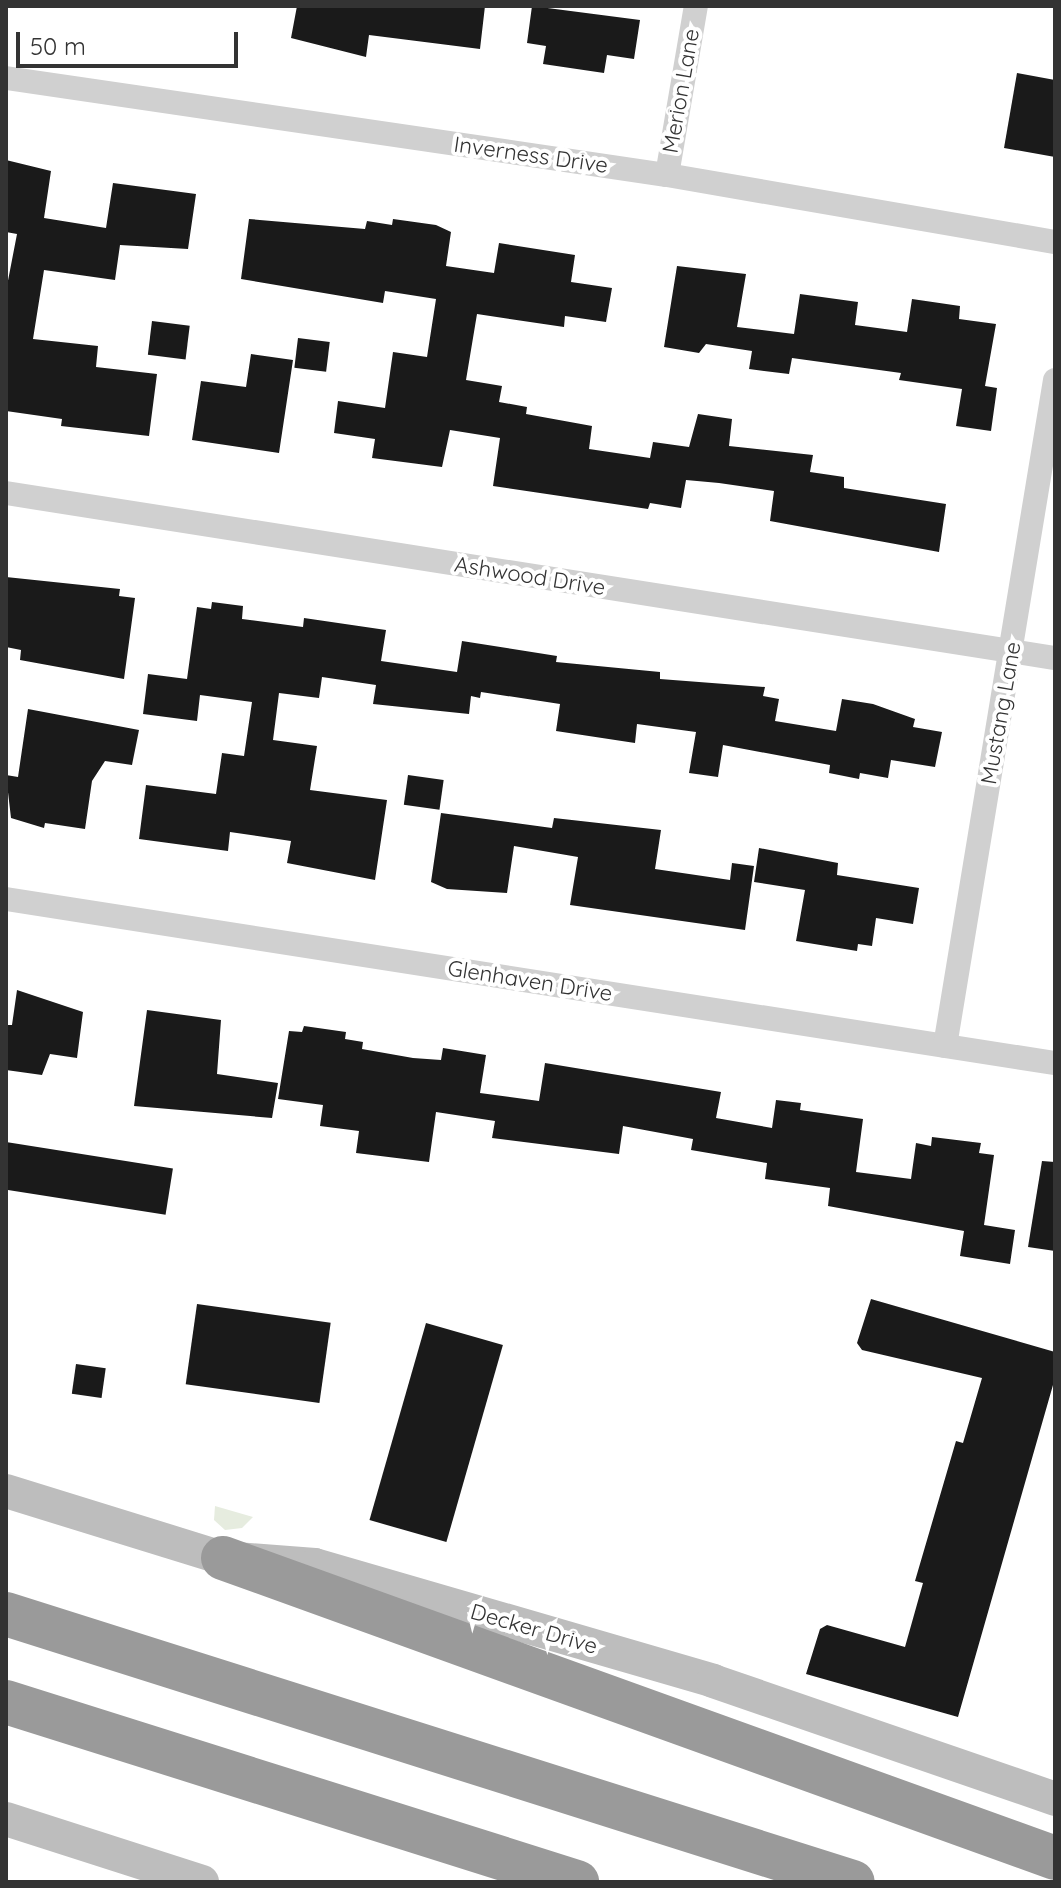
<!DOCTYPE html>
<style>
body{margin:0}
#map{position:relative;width:1061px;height:1888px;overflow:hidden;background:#fff;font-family:Quicksand,sans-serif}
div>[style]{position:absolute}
.green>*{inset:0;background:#e6ecdf}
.building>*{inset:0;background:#1a1a1a;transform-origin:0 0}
.minor>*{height:24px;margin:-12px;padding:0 12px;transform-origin:12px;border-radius:12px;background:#d0d0d0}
.secondary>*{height:34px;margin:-17px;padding:0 17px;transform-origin:17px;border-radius:17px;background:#bdbdbd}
.motorway>*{height:44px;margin:-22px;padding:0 22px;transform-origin:22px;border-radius:22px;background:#9a9a9a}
span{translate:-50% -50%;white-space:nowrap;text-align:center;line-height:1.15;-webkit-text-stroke:8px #fff;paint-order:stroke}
.street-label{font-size:22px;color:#333}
.frame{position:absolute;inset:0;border:8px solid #333;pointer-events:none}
.scale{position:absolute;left:16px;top:32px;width:222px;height:36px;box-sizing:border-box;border:4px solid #333;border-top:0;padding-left:10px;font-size:24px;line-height:28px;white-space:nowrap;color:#333;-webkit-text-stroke:6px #fff;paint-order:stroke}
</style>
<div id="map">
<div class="green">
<div style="clip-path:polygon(215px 1506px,253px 1517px,242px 1528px,225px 1530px,214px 1520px)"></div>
</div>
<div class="building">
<div style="clip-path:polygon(297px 6px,485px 6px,480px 49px,369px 35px,366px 57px,291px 38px)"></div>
<div style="clip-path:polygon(532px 6px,640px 20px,634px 59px,607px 55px,604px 73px,543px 64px,546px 46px,527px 43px)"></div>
<div style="clip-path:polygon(1017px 73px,1055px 80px,1055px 157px,1004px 148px)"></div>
<div style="clip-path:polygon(6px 160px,51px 171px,44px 218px,106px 228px,113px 183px,196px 194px,188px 249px,120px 245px,115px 280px,44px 270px,33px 339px,98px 346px,96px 367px,157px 374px,149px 436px,61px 426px,62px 419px,6px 411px,6px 291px,17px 234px,6px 232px)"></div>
<div style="clip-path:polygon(249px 219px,365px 229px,367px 221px,392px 225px,393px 219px,436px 225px,451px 232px,446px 266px,494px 273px,499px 243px,575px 255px,571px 282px,612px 288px,606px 322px,565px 316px,564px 327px,477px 314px,466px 380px,502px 386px,499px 402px,527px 407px,526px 414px,592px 426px,589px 449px,650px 458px,653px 442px,689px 447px,698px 414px,732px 419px,729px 446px,813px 455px,810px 472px,844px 477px,844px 488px,946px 504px,939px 552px,770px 521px,774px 491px,719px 483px,686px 480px,681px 508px,650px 503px,648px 509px,493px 486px,500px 438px,450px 430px,442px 467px,372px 458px,375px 439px,334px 433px,338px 401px,385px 408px,393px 352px,427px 357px,436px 299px,385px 291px,383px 303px,241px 279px)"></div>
<div style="clip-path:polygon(677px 266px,746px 274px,737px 327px,794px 334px,800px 294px,858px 302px,855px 325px,907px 332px,912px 299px,960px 306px,959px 319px,996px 324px,985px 386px,997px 388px,991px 431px,956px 426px,962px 389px,899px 380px,901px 373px,792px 358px,789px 374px,749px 369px,752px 351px,706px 344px,699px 353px,664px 347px)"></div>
<div style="left:152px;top:321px;width:38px;height:34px;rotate:7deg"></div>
<div style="left:298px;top:338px;width:32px;height:30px;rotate:7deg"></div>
<div style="clip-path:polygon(251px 354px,293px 360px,279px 453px,192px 440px,201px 381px,246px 387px)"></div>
<div style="clip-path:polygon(6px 577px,120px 589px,119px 596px,135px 598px,124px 679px,20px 660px,21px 650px,6px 647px)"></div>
<div style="clip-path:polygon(212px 602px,243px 606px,242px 619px,303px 627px,304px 618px,386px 630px,381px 661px,457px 672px,462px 641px,557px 656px,556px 662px,660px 672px,660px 679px,765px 687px,763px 696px,779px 699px,775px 721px,836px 731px,842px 699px,873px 704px,915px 719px,913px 727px,942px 732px,935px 767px,891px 760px,888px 778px,860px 773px,859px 779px,829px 773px,830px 765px,723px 745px,718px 777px,689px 773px,696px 732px,637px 724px,635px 743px,556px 731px,560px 704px,481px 692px,480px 698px,471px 696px,469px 714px,373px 704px,376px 685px,322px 677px,319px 698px,279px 693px,273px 740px,317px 746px,310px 790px,387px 800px,375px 880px,287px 863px,291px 841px,230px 832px,228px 851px,139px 839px,146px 785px,216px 794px,222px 753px,244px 756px,252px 702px,200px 695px,197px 721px,143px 714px,148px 674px,187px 679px,197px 607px,211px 609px)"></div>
<div style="clip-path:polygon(28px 709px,139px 730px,132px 765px,105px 761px,92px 781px,85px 829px,45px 823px,44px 828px,11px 818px,6px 775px,18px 777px)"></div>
<div style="left:408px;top:775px;width:36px;height:30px;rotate:8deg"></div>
<div style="clip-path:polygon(441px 813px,552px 828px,554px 818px,661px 830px,655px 869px,730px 880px,732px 863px,754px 866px,745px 930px,570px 905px,578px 857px,514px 846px,507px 893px,447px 889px,431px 882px)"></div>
<div style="clip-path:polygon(759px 848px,838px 863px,837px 875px,919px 888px,913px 924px,876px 918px,872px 946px,858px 944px,857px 951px,796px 941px,805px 890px,754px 882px)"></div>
<div style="clip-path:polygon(17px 990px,83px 1012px,77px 1058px,50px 1054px,42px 1075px,6px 1070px,6px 1025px,12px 1025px)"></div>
<div style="clip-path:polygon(147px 1010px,221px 1020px,217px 1074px,278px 1083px,272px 1118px,134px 1106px)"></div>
<div style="clip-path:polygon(304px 1026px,346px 1032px,345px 1039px,363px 1042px,362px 1049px,413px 1058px,441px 1060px,443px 1048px,486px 1055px,480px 1093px,539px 1101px,545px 1063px,721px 1092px,716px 1118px,772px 1128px,776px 1100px,801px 1103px,800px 1110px,863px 1119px,856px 1172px,911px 1179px,916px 1143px,931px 1146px,932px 1137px,981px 1143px,979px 1153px,994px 1155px,984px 1225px,1015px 1230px,1010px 1264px,960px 1256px,964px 1231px,828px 1206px,830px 1188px,765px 1179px,767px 1163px,691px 1150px,693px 1139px,623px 1126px,619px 1154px,492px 1138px,495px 1121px,436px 1112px,429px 1162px,356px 1153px,359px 1131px,320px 1126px,323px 1105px,278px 1099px,289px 1031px,302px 1032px)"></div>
<div style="left:6px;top:1142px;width:169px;height:47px;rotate:9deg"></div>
<div style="clip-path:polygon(1042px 1161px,1055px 1162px,1055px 1251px,1028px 1247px)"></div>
<div style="clip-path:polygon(871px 1299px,1055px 1352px,1055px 1378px,958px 1717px,806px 1674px,820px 1629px,827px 1625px,905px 1647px,923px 1583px,915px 1581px,956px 1441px,963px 1443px,982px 1378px,862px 1350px,857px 1343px)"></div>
<div style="left:197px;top:1304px;width:135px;height:81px;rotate:8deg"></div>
<div style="left:426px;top:1323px;width:80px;height:205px;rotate:16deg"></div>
<div style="left:76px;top:1364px;width:30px;height:30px;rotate:8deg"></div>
</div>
<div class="minor">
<div style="left:6px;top:78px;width:668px;rotate:8.35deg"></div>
<div style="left:667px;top:175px;width:394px;rotate:9.8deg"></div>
<div style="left:667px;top:175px;width:171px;rotate:-80.3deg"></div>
<div style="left:6px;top:493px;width:1062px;rotate:8.94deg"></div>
<div style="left:6px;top:899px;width:1062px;rotate:8.89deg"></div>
<div style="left:945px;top:1046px;width:675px;rotate:-80.62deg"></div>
</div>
<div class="secondary">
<div style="left:6px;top:1491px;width:227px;rotate:17.2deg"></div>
<div style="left:223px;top:1558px;width:92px;rotate:4.4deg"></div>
<div style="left:315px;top:1565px;width:415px;rotate:16.2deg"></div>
<div style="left:713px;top:1681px;width:362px;rotate:19deg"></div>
<div style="left:6px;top:1819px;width:206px;rotate:17.8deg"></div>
</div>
<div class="motorway">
<div style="left:223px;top:1558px;width:884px;rotate:19.83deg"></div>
<div style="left:6px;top:1614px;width:888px;rotate:17.56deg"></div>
<div style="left:6px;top:1702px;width:599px;rotate:17.5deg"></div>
</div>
<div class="street-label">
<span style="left:681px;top:91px;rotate:-80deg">Merion Lane</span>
<span style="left:531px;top:155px;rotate:8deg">Inverness Drive</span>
<span style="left:530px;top:576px;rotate:9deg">Ashwood Drive</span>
<span style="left:1001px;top:713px;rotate:-80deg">Mustang Lane</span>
<span style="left:530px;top:981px;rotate:9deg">Glenhaven Drive</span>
<span style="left:534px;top:1629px;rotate:16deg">Decker Drive</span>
</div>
<div class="frame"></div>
<div class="scale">50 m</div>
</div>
